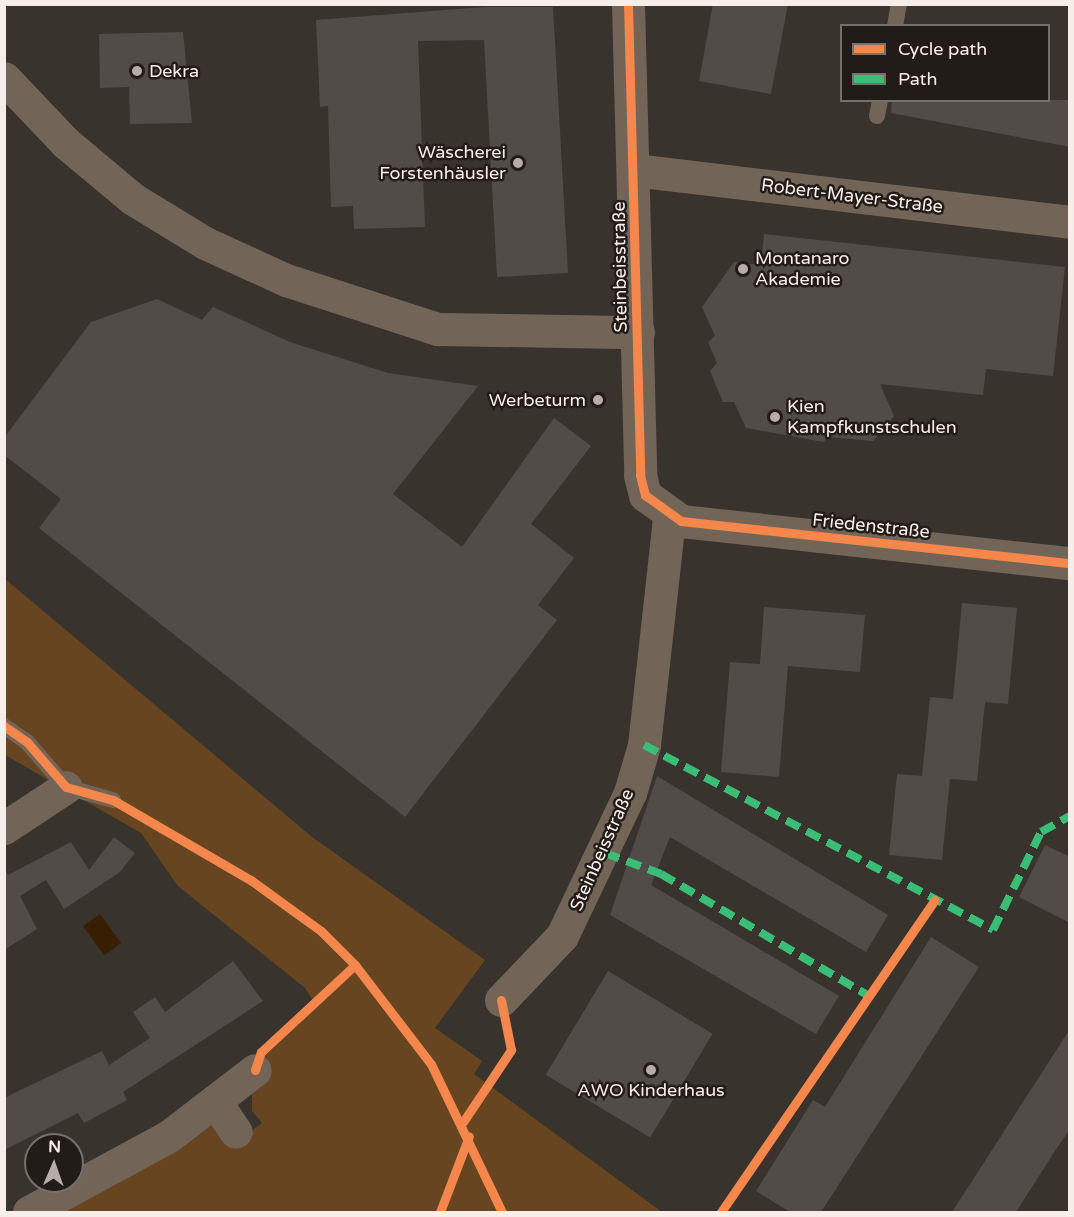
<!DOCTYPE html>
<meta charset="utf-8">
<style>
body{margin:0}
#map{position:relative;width:1074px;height:1217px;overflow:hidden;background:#39332e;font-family:"Varela Round",sans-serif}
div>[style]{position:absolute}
.green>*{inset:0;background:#674520}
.water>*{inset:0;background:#381f04;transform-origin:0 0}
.building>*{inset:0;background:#514c48;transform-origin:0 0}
.service>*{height:16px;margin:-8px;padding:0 8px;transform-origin:8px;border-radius:8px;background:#726558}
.minor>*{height:33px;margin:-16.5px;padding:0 16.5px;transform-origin:16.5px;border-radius:16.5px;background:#726558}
.quiet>*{height:8px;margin-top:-4px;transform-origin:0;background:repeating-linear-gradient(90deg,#3abd76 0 15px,transparent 0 23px)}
.cycleway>*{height:9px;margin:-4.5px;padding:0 4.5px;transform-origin:4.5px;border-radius:4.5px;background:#f5874c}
.dots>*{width:16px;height:16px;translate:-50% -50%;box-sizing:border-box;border:3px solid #211c18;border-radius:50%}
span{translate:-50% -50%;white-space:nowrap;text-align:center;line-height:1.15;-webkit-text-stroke:5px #211c18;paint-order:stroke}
.poi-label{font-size:18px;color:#f6efe9}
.left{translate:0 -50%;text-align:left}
.right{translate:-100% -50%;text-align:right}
.street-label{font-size:18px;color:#f6efe9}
.frame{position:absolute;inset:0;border:6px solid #f6efe9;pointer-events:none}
.legend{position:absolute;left:840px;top:24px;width:210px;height:78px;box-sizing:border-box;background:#211c18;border:2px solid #76706c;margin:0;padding:8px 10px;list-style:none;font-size:18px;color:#f6efe9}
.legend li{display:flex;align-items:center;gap:12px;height:30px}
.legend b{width:30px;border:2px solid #76706c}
.north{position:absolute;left:24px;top:1133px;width:60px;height:60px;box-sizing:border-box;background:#211c18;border:2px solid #76706c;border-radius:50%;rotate:2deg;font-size:16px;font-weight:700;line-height:24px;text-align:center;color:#f6efe9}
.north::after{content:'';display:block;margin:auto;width:21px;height:27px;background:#b4ada8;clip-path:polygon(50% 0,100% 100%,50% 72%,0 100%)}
</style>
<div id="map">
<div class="green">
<div style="clip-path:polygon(4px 578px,312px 837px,485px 960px,435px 1028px,482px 1061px,474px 1074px,662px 1212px,53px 1212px,214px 1124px,233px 1146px,262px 1123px,252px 1111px,252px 1092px,272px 1068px,260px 1053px,316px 1005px,305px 988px,178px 886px,141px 833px,5px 755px)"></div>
</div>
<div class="water">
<div style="left:100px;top:914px;width:36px;height:21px;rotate:54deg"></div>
</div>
<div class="building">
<div style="clip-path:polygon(713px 4px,788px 4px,771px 94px,699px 81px)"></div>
<div style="clip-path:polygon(484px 7px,553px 7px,568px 273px,497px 277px,484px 40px,418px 41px,425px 227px,354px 229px,353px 206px,331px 207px,328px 106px,320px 107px,316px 20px)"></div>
<div style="clip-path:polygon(183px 32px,192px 123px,130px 124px,129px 87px,100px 88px,99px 34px)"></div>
<div style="clip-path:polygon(892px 100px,1070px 100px,1070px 147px,891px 113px)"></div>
<div style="clip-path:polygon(764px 234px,1065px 267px,1053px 376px,986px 369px,983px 395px,880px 384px,894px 416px,873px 441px,827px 437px,824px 442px,746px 428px,734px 402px,723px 402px,710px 371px,717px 363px,708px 342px,715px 336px,702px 307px,734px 262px,761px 265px)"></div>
<div style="clip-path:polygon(157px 299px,202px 320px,213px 307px,290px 342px,388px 373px,478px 386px,393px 494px,462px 547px,554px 418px,591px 446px,531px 524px,574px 558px,538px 605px,557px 620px,405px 817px,39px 528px,61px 499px,4px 455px,4px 438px,91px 322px)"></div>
<div style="clip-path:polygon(962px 603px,1017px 608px,1008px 704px,985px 702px,977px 781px,950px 779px,942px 860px,889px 855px,897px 774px,922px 776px,930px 697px,953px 699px)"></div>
<div style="clip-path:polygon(764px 607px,865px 615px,860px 672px,788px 666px,779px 777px,721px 772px,730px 662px,760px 664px)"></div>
<div style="clip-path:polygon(657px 776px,888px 915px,866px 952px,670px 837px,651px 885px,839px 996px,816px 1034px,610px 915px)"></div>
<div style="clip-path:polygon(114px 837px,135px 853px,120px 872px,64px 909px,46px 880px,20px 896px,37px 929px,4px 950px,4px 867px,8px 875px,71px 842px,89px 870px)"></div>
<div style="clip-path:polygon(1045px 845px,1070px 857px,1070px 923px,1019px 897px)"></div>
<div style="clip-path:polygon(931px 937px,979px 967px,821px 1212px,790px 1212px,756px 1191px,813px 1100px,825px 1107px)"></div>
<div style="clip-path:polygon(233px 961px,263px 1001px,123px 1092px,127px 1100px,84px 1123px,78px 1113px,4px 1150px,4px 1098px,102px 1051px,109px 1065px,150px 1038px,133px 1012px,155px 997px,165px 1012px)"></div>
<div style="left:608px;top:971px;width:122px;height:121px;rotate:31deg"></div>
<div style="clip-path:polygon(1070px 1029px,1070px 1129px,1053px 1154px,1016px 1212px,952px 1212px)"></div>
</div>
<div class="service">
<div style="left:895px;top:26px;width:22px;rotate:-80deg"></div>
<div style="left:877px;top:116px;width:16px;rotate:-79deg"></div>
<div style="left:4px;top:726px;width:28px;rotate:35deg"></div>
<div style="left:27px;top:742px;width:60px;rotate:49.1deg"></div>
<div style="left:66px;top:787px;width:49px;rotate:15.5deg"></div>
</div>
<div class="minor">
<div style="left:628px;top:4px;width:471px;rotate:88.5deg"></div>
<div style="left:640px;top:475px;width:21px;rotate:76deg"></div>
<div style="left:645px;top:495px;width:44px;rotate:35.8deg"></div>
<div style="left:681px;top:521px;width:391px;rotate:6.2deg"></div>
<div style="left:4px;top:78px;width:90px;rotate:46.4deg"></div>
<div style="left:66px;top:143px;width:87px;rotate:39.9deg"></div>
<div style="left:133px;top:199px;width:84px;rotate:31.4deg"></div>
<div style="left:205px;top:243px;width:89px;rotate:24.6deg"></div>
<div style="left:286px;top:280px;width:160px;rotate:17.9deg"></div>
<div style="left:438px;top:329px;width:200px;rotate:0.9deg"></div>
<div style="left:634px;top:170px;width:439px;rotate:6.8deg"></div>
<div style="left:4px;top:828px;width:74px;rotate:-33.5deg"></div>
<div style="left:501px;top:1000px;width:88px;rotate:-46.4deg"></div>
<div style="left:562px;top:936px;width:158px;rotate:-64.6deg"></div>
<div style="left:630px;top:793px;width:50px;rotate:-73.7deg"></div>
<div style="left:644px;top:745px;width:229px;rotate:-83.7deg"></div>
<div style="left:215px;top:1101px;width:37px;rotate:56deg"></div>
<div style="left:29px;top:1212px;width:159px;rotate:-28.5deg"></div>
<div style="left:169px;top:1136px;width:108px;rotate:-37.5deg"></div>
</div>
<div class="quiet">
<div style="left:644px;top:745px;width:395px;rotate:27.9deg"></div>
<div style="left:993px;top:930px;width:109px;rotate:-63.9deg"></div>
<div style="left:1041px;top:832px;width:33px;rotate:-29deg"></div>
<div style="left:605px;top:853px;width:60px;rotate:20.6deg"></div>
<div style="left:661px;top:874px;width:241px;rotate:30.4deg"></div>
</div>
<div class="cycleway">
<div style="left:628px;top:4px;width:471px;rotate:88.5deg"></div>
<div style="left:640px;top:475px;width:21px;rotate:76deg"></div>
<div style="left:645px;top:495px;width:44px;rotate:35.8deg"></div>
<div style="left:681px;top:521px;width:391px;rotate:6.2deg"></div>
<div style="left:4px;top:726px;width:28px;rotate:35deg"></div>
<div style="left:27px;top:742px;width:60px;rotate:49.1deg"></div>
<div style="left:66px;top:787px;width:49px;rotate:15.5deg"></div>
<div style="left:113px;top:800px;width:161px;rotate:30.2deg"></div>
<div style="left:252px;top:881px;width:85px;rotate:35.9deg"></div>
<div style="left:321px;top:931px;width:48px;rotate:45deg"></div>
<div style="left:355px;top:965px;width:125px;rotate:52.5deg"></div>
<div style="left:431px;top:1064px;width:164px;rotate:64.4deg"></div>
<div style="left:255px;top:1070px;width:19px;rotate:-72deg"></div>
<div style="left:261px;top:1052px;width:128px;rotate:-42.8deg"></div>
<div style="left:463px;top:1122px;width:87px;rotate:-56.3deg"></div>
<div style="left:511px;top:1050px;width:51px;rotate:-101.3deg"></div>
<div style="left:440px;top:1212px;width:81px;rotate:-69.1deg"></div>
<div style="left:721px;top:1212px;width:378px;rotate:-55.6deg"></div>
</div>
<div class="dots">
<div style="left:137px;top:71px;background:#b4ada8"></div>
<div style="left:518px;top:163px;background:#b4ada8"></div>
<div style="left:743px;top:269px;background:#b4ada8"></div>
<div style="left:598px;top:400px;background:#b4ada8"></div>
<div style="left:775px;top:417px;background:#b4ada8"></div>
<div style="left:651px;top:1070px;background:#b4ada8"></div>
</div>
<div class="poi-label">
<span class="left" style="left:149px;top:71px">Dekra</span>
<span class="right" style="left:506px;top:163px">Wäscherei<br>Forstenhäusler</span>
<span class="left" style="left:755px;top:269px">Montanaro<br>Akademie</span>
<span class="right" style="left:586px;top:400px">Werbeturm</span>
<span class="left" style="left:787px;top:417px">Kien<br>Kampfkunstschulen</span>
<span style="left:651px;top:1090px">AWO Kinderhaus</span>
</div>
<div class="street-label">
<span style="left:852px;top:196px;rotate:7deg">Robert-Mayer-Straße</span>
<span style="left:620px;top:267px;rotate:-91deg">Steinbeisstraße</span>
<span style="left:871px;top:526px;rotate:6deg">Friedenstraße</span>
<span style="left:602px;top:850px;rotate:-66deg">Steinbeisstraße</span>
</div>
<div class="frame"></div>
<ul class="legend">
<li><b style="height:8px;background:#f5874c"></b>Cycle path</li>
<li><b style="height:8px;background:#3abd76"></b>Path</li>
</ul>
<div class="north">N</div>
</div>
